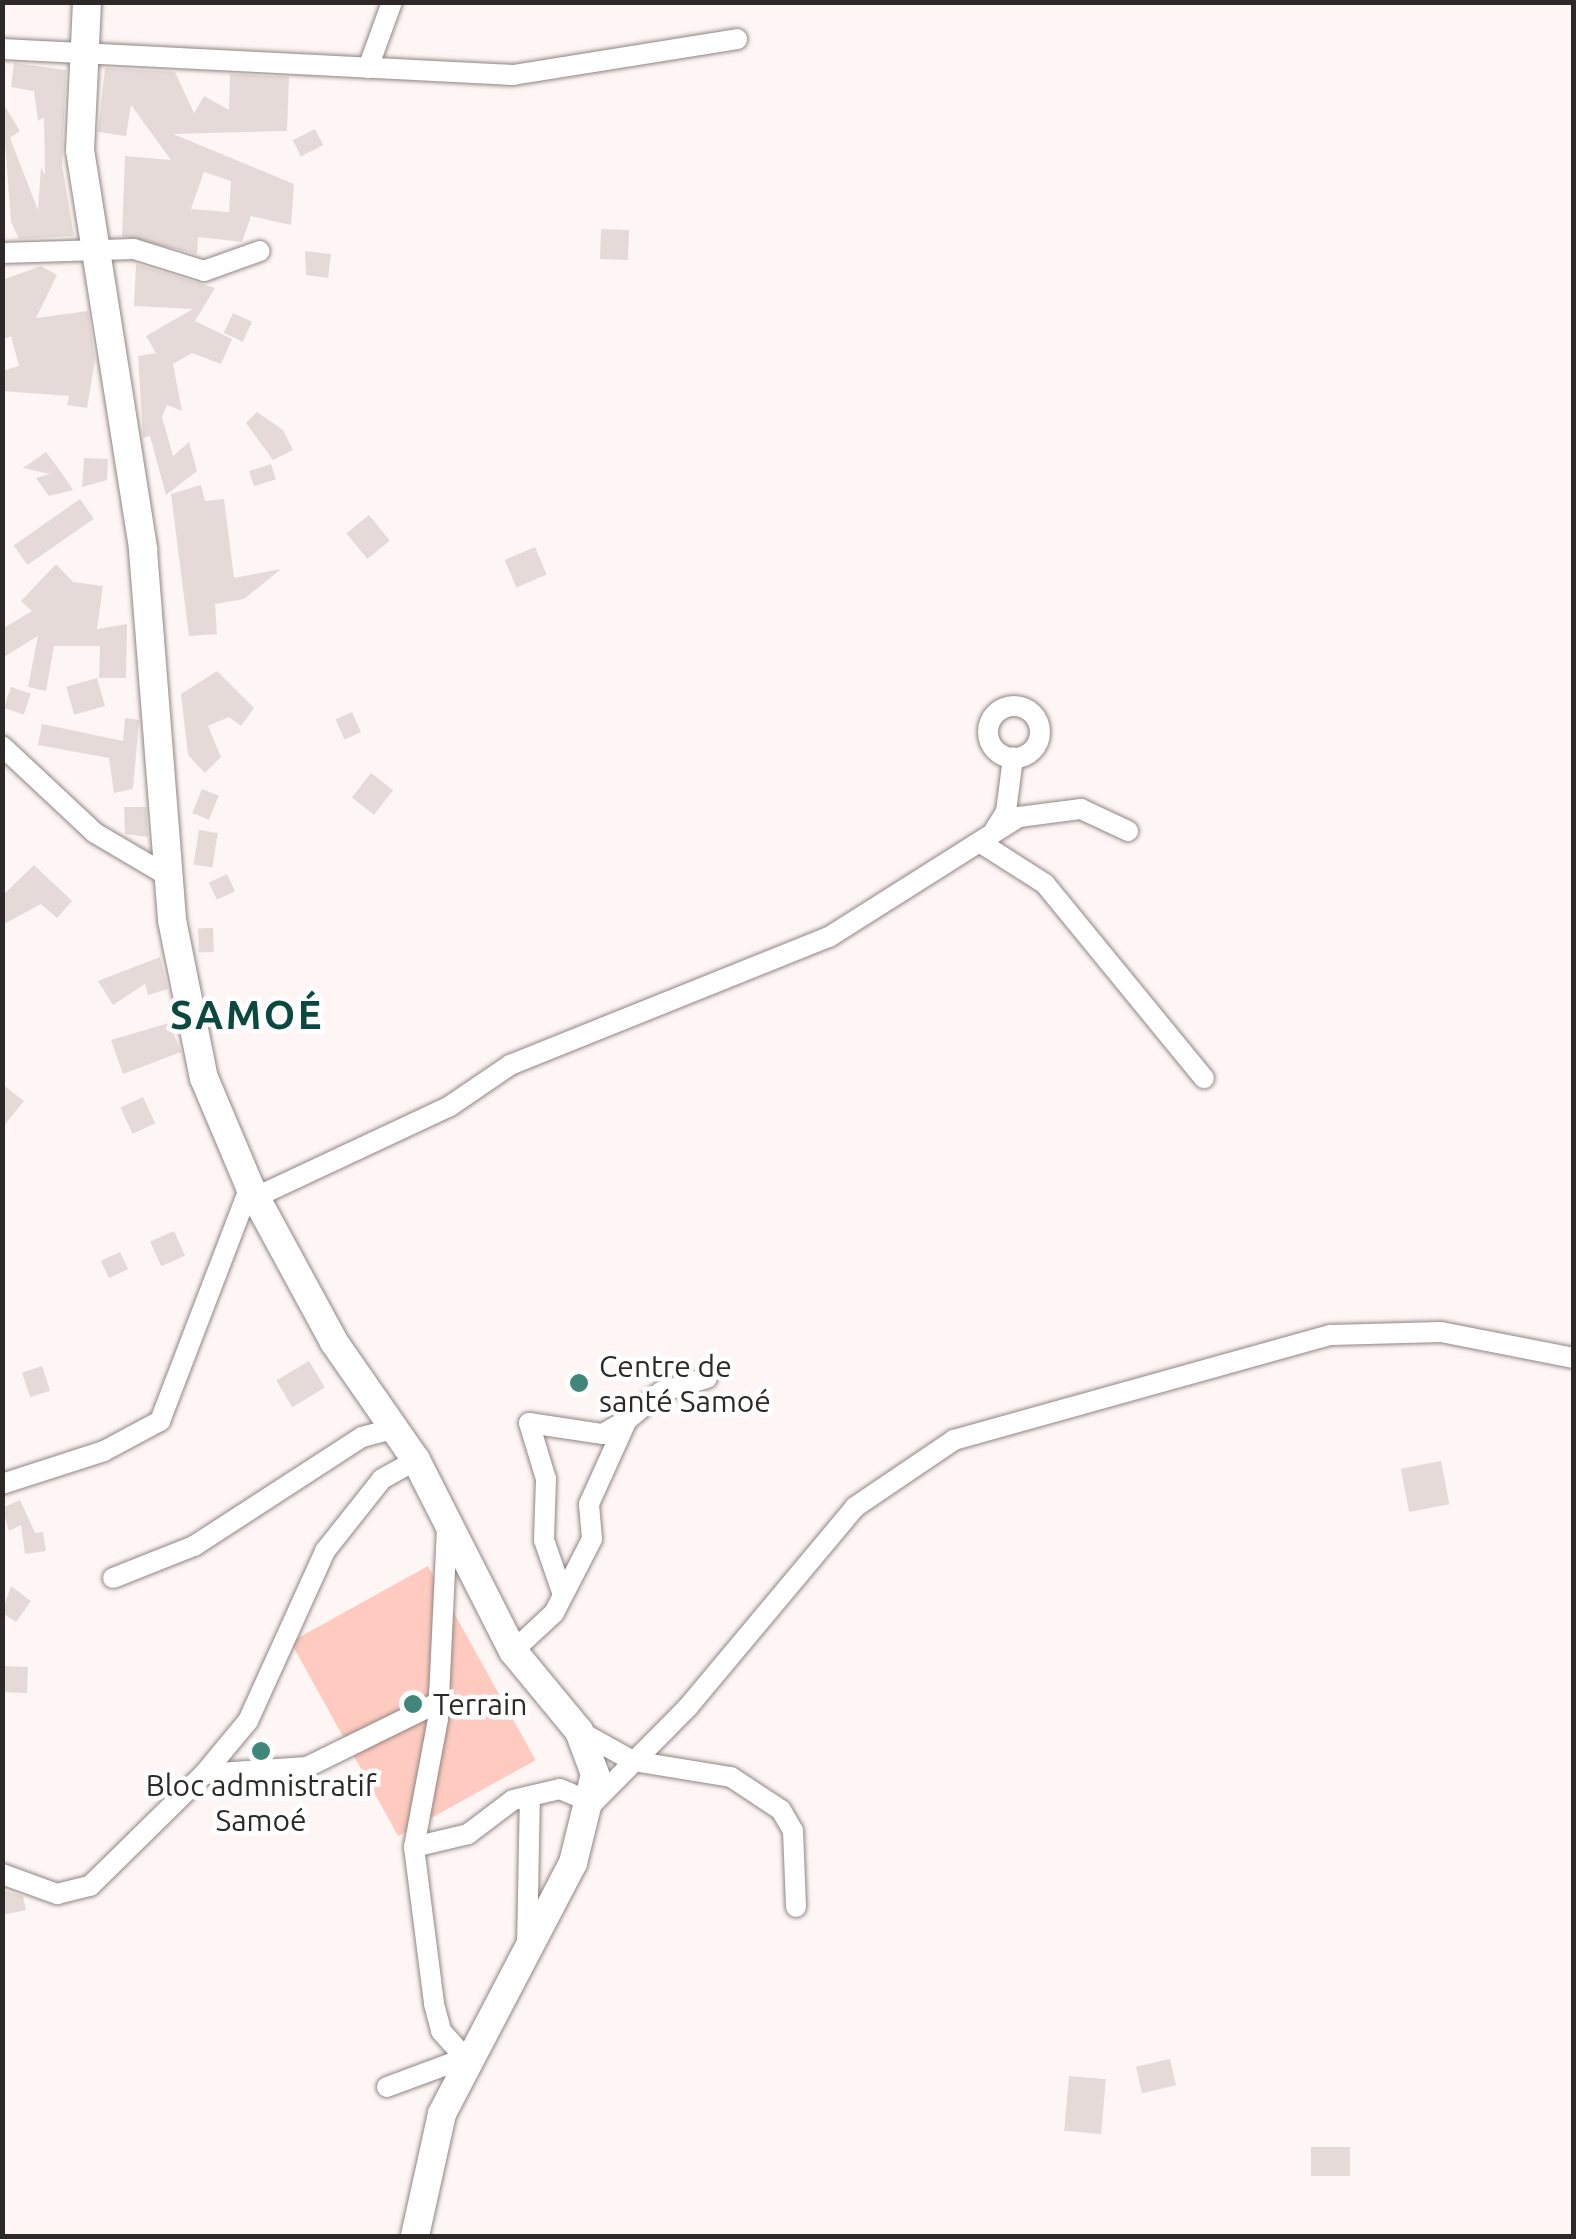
<!DOCTYPE html>
<meta charset="utf-8">
<style>
body{margin:0}
#map{position:relative;width:1576px;height:2239px;overflow:hidden;background:#fef6f4;font-family:Ubuntu,sans-serif}
div>[style]{position:absolute}
.green>*{inset:0;background:#ffcabf;transform-origin:0 0}
.building>*{inset:0;background:#e5dad8;transform-origin:0 0}
.roads{filter:drop-shadow(0 0 2px #8f8583) drop-shadow(0 0 2px #8f8583)}
.minor>*{height:20px;margin:-10px;padding:0 10px;transform-origin:10px;border-radius:10px;background:#fff}
.minor>.ring{margin:-10px;padding:0;box-sizing:content-box;background:none;border:20px solid #fff;border-radius:50%}
.secondary>*{height:28px;margin:-14px;padding:0 14px;transform-origin:14px;border-radius:14px;background:#fff}
.dots>*{width:28px;height:28px;translate:-50% -50%;box-sizing:border-box;border:5px solid #fff;border-radius:50%}
span{translate:-50% -50%;white-space:nowrap;text-align:center;line-height:1.15;-webkit-text-stroke:9px #fff;paint-order:stroke}
.poi-label{font-size:30px;color:#2d2928}
.left{translate:0 -50%;text-align:left}
.district-label{font-size:40px;color:#0b4840;font-weight:700;letter-spacing:2.5px}
.frame{position:absolute;inset:0;border:5px solid #2d2928;pointer-events:none}
</style>
<div id="map">
<div class="green">
<div style="left:428px;top:1566px;width:222px;height:157px;rotate:61deg"></div>
</div>
<div class="building">
<div style="clip-path:polygon(14px 63px,66px 70px,62px 165px,74px 236px,19px 239px,11px 222px,2px 102px,20px 131px,10px 138px,38px 210px,41px 167px,45px 175px,44px 117px,38px 121px,34px 91px,11px 87px)"></div>
<div style="clip-path:polygon(evenodd,105px 68px,175px 72px,194px 113px,204px 96px,229px 110px,230px 74px,289px 77px,287px 131px,173px 134px,294px 184px,291px 225px,251px 216px,242px 242px,198px 237px,197px 254px,122px 236px,125px 156px,171px 160px,131px 105px,126px 136px,98px 132px,105px 68px,204px 172px,231px 181px,229px 212px,191px 209px,204px 172px)"></div>
<div style="left:315px;top:129px;width:18px;height:25px;rotate:63deg"></div>
<div style="left:601px;top:229px;width:28px;height:30px;rotate:2deg"></div>
<div style="clip-path:polygon(305px 251px,331px 254px,328px 278px,306px 275px)"></div>
<div style="clip-path:polygon(136px 264px,215px 288px,195px 321px,232px 339px,221px 364px,192px 353px,173px 364px,182px 411px,167px 405px,162px 417px,173px 456px,189px 442px,197px 471px,166px 495px,150px 436px,143px 438px,138px 356px,156px 353px,146px 336px,193px 309px,134px 306px)"></div>
<div style="clip-path:polygon(41px 266px,57px 275px,36px 318px,88px 311px,95px 360px,87px 408px,67px 405px,69px 396px,2px 391px,2px 371px,19px 366px,11px 336px,2px 340px,2px 280px)"></div>
<div style="left:233px;top:313px;width:21px;height:22px;rotate:25deg"></div>
<div style="clip-path:polygon(257px 412px,283px 430px,293px 450px,273px 460px,246px 423px)"></div>
<div style="clip-path:polygon(46px 452px,61px 472px,73px 490px,49px 496px,36px 478px,50px 474px,23px 468px)"></div>
<div style="clip-path:polygon(84px 458px,108px 459px,107px 480px,82px 487px)"></div>
<div style="left:271px;top:464px;width:16px;height:23px;rotate:72deg"></div>
<div style="clip-path:polygon(201px 485px,205px 501px,224px 499px,234px 578px,281px 569px,244px 599px,215px 604px,217px 634px,189px 636px,171px 494px)"></div>
<div style="left:80px;top:499px;width:24px;height:81px;rotate:55deg"></div>
<div style="left:369px;top:515px;width:33px;height:29px;rotate:51deg"></div>
<div style="left:535px;top:547px;width:30px;height:33px;rotate:67deg"></div>
<div style="clip-path:polygon(56px 564px,73px 582px,103px 586px,97px 629px,127px 624px,126px 678px,99px 678px,100px 646px,54px 646px,46px 691px,28px 687px,38px 636px,2px 658px,2px 629px,32px 611px,21px 601px)"></div>
<div style="clip-path:polygon(217px 671px,254px 708px,241px 726px,229px 717px,208px 726px,221px 757px,205px 773px,188px 755px,181px 694px)"></div>
<div style="left:97px;top:678px;width:29px;height:32px;rotate:74deg"></div>
<div style="left:11px;top:687px;width:21px;height:22px;rotate:19deg"></div>
<div style="left:352px;top:712px;width:22px;height:18px;rotate:66deg"></div>
<div style="clip-path:polygon(125px 718px,139px 720px,133px 789px,114px 793px,109px 758px,38px 745px,42px 724px,123px 741px)"></div>
<div style="left:371px;top:773px;width:28px;height:31px;rotate:38deg"></div>
<div style="left:202px;top:789px;width:18px;height:26px;rotate:22deg"></div>
<div style="clip-path:polygon(124px 807px,146px 807px,148px 837px,125px 834px)"></div>
<div style="left:199px;top:830px;width:19px;height:35px;rotate:9deg"></div>
<div style="clip-path:polygon(34px 865px,72px 901px,57px 918px,41px 904px,2px 925px,2px 896px)"></div>
<div style="left:227px;top:874px;width:19px;height:20px;rotate:65deg"></div>
<div style="left:213px;top:928px;width:24px;height:15px;rotate:88deg"></div>
<div style="clip-path:polygon(160px 957px,168px 989px,148px 995px,145px 984px,113px 1005px,98px 981px)"></div>
<div style="clip-path:polygon(169px 1023px,181px 1052px,123px 1074px,111px 1040px)"></div>
<div style="clip-path:polygon(2px 1084px,24px 1101px,2px 1128px)"></div>
<div style="left:143px;top:1097px;width:29px;height:25px;rotate:65deg"></div>
<div style="left:174px;top:1231px;width:27px;height:26px;rotate:66deg"></div>
<div style="left:120px;top:1252px;width:19px;height:21px;rotate:65deg"></div>
<div style="left:309px;top:1361px;width:31px;height:38px;rotate:59deg"></div>
<div style="left:42px;top:1366px;width:26px;height:21px;rotate:72deg"></div>
<div style="left:1441px;top:1461px;width:44px;height:41px;rotate:79deg"></div>
<div style="clip-path:polygon(20px 1500px,35px 1533px,43px 1532px,46px 1551px,25px 1554px,21px 1525px,9px 1531px,2px 1508px)"></div>
<div style="clip-path:polygon(11px 1586px,31px 1601px,16px 1622px,2px 1613px)"></div>
<div style="left:2px;top:1666px;width:26px;height:26px;rotate:2deg"></div>
<div style="clip-path:polygon(2px 1890px,23px 1896px,26px 1910px,2px 1915px)"></div>
<div style="left:1170px;top:2059px;width:27px;height:35px;rotate:77deg"></div>
<div style="left:1069px;top:2076px;width:37px;height:55px;rotate:5deg"></div>
<div style="left:1311px;top:2147px;width:39px;height:29px"></div>
</div>
<div class="roads">
<div class="minor">
<div style="left:2px;top:49px;width:512px;rotate:2.91deg"></div>
<div style="left:513px;top:75px;width:227px;rotate:-9.1deg"></div>
<div style="left:368px;top:68px;width:70px;rotate:-70deg"></div>
<div style="left:2px;top:253px;width:132px;rotate:-1.7deg"></div>
<div style="left:134px;top:249px;width:73px;rotate:17.4deg"></div>
<div style="left:204px;top:271px;width:59px;rotate:-19.7deg"></div>
<div class="ring" style="left:988px;top:706px;width:32px;height:32px"></div>
<div style="left:2px;top:746px;width:127px;rotate:43.1deg"></div>
<div style="left:95px;top:833px;width:85px;rotate:30.5deg"></div>
<div style="left:994px;top:831px;width:22px;rotate:-58deg"></div>
<div style="left:1006px;top:812px;width:55px;rotate:-82.7deg"></div>
<div style="left:981px;top:843px;width:76px;rotate:32.6deg"></div>
<div style="left:1045px;top:884px;width:251px;rotate:50.7deg"></div>
<div style="left:256px;top:1197px;width:214px;rotate:-25.1deg"></div>
<div style="left:450px;top:1106px;width:73px;rotate:-34.3deg"></div>
<div style="left:510px;top:1065px;width:344px;rotate:-21.9deg"></div>
<div style="left:829px;top:937px;width:225px;rotate:-32.3deg"></div>
<div style="left:1019px;top:817px;width:63px;rotate:-7.4deg"></div>
<div style="left:1081px;top:809px;width:52px;rotate:25.1deg"></div>
<div style="left:529px;top:1423px;width:59px;rotate:73.1deg"></div>
<div style="left:546px;top:1479px;width:61px;rotate:91.9deg"></div>
<div style="left:544px;top:1540px;width:55px;rotate:70.9deg"></div>
<div style="left:529px;top:1423px;width:75px;rotate:8.5deg"></div>
<div style="left:603px;top:1434px;width:28px;rotate:-30deg"></div>
<div style="left:2px;top:1484px;width:107px;rotate:-17.9deg"></div>
<div style="left:104px;top:1451px;width:64px;rotate:-28.2deg"></div>
<div style="left:160px;top:1421px;width:251px;rotate:-69deg"></div>
<div style="left:447px;top:1528px;width:191px;rotate:92.7deg"></div>
<div style="left:438px;top:1719px;width:130px;rotate:100.6deg"></div>
<div style="left:414px;top:1847px;width:158px;rotate:82.7deg"></div>
<div style="left:434px;top:2004px;width:28px;rotate:75deg"></div>
<div style="left:441px;top:2031px;width:40px;rotate:48deg"></div>
<div style="left:113px;top:1578px;width:87px;rotate:-21.6deg"></div>
<div style="left:194px;top:1546px;width:200px;rotate:-33deg"></div>
<div style="left:362px;top:1437px;width:31px;rotate:-15deg"></div>
<div style="left:513px;top:1651px;width:56px;rotate:-42.8deg"></div>
<div style="left:554px;top:1613px;width:83px;rotate:-62.8deg"></div>
<div style="left:592px;top:1539px;width:35px;rotate:-95deg"></div>
<div style="left:589px;top:1504px;width:92px;rotate:-65.7deg"></div>
<div style="left:627px;top:1420px;width:44px;rotate:-39.5deg"></div>
<div style="left:661px;top:1392px;width:48px;rotate:-16.9deg"></div>
<div style="left:579px;top:1731px;width:62px;rotate:29.1deg"></div>
<div style="left:633px;top:1761px;width:99px;rotate:9.3deg"></div>
<div style="left:731px;top:1777px;width:60px;rotate:33.4deg"></div>
<div style="left:781px;top:1810px;width:24px;rotate:60deg"></div>
<div style="left:793px;top:1831px;width:76px;rotate:87.7deg"></div>
<div style="left:204px;top:1774px;width:103px;rotate:-3.9deg"></div>
<div style="left:307px;top:1767px;width:147px;rotate:-26.2deg"></div>
<div style="left:414px;top:1847px;width:56px;rotate:-13.5deg"></div>
<div style="left:468px;top:1834px;width:56px;rotate:-37.1deg"></div>
<div style="left:513px;top:1800px;width:48px;rotate:-13.2deg"></div>
<div style="left:560px;top:1789px;width:36px;rotate:23deg"></div>
<div style="left:593px;top:1803px;width:135px;rotate:-45.3deg"></div>
<div style="left:688px;top:1707px;width:261px;rotate:-50.1deg"></div>
<div style="left:855px;top:1507px;width:120px;rotate:-34.1deg"></div>
<div style="left:954px;top:1440px;width:391px;rotate:-15.6deg"></div>
<div style="left:1331px;top:1335px;width:110px;rotate:-1.6deg"></div>
<div style="left:1441px;top:1332px;width:136px;rotate:11.1deg"></div>
<div style="left:2px;top:1874px;width:59px;rotate:20deg"></div>
<div style="left:57px;top:1894px;width:34px;rotate:-14deg"></div>
<div style="left:90px;top:1886px;width:160px;rotate:-44.5deg"></div>
<div style="left:204px;top:1774px;width:69px;rotate:-50.3deg"></div>
<div style="left:248px;top:1721px;width:187px;rotate:-65.6deg"></div>
<div style="left:325px;top:1551px;width:92px;rotate:-51.6deg"></div>
<div style="left:382px;top:1479px;width:39px;rotate:-29deg"></div>
<div style="left:527px;top:1948px;width:152px;rotate:-88.9deg"></div>
<div style="left:387px;top:2087px;width:83px;rotate:-20.4deg"></div>
</div>
<div class="secondary">
<div style="left:87px;top:2px;width:148px;rotate:92.7deg"></div>
<div style="left:80px;top:150px;width:405px;rotate:81deg"></div>
<div style="left:143px;top:550px;width:371px;rotate:85.5deg"></div>
<div style="left:172px;top:920px;width:161px;rotate:78.6deg"></div>
<div style="left:204px;top:1078px;width:118px;rotate:67.1deg"></div>
<div style="left:250px;top:1187px;width:176px;rotate:61.5deg"></div>
<div style="left:334px;top:1342px;width:144px;rotate:55.2deg"></div>
<div style="left:416px;top:1460px;width:214px;rotate:63.1deg"></div>
<div style="left:513px;top:1651px;width:104px;rotate:50.5deg"></div>
<div style="left:579px;top:1731px;width:46px;rotate:69.6deg"></div>
<div style="left:595px;top:1774px;width:92px;rotate:103.9deg"></div>
<div style="left:573px;top:1863px;width:283px;rotate:117.6deg"></div>
<div style="left:442px;top:2114px;width:125px;rotate:102.5deg"></div>
</div>
</div>
<div class="dots">
<div style="left:579px;top:1383px;background:#41867b"></div>
<div style="left:413px;top:1704px;background:#41867b"></div>
<div style="left:261px;top:1751px;background:#41867b"></div>
</div>
<div class="poi-label">
<span class="left" style="left:599px;top:1383px">Centre de<br>santé Samoé</span>
<span class="left" style="left:433px;top:1704px">Terrain</span>
<span style="left:261px;top:1802px">Bloc admnistratif<br>Samoé</span>
</div>
<div class="district-label">
<span style="left:247px;top:1015px">SAMOÉ</span>
</div>
<div class="frame"></div>
</div>
